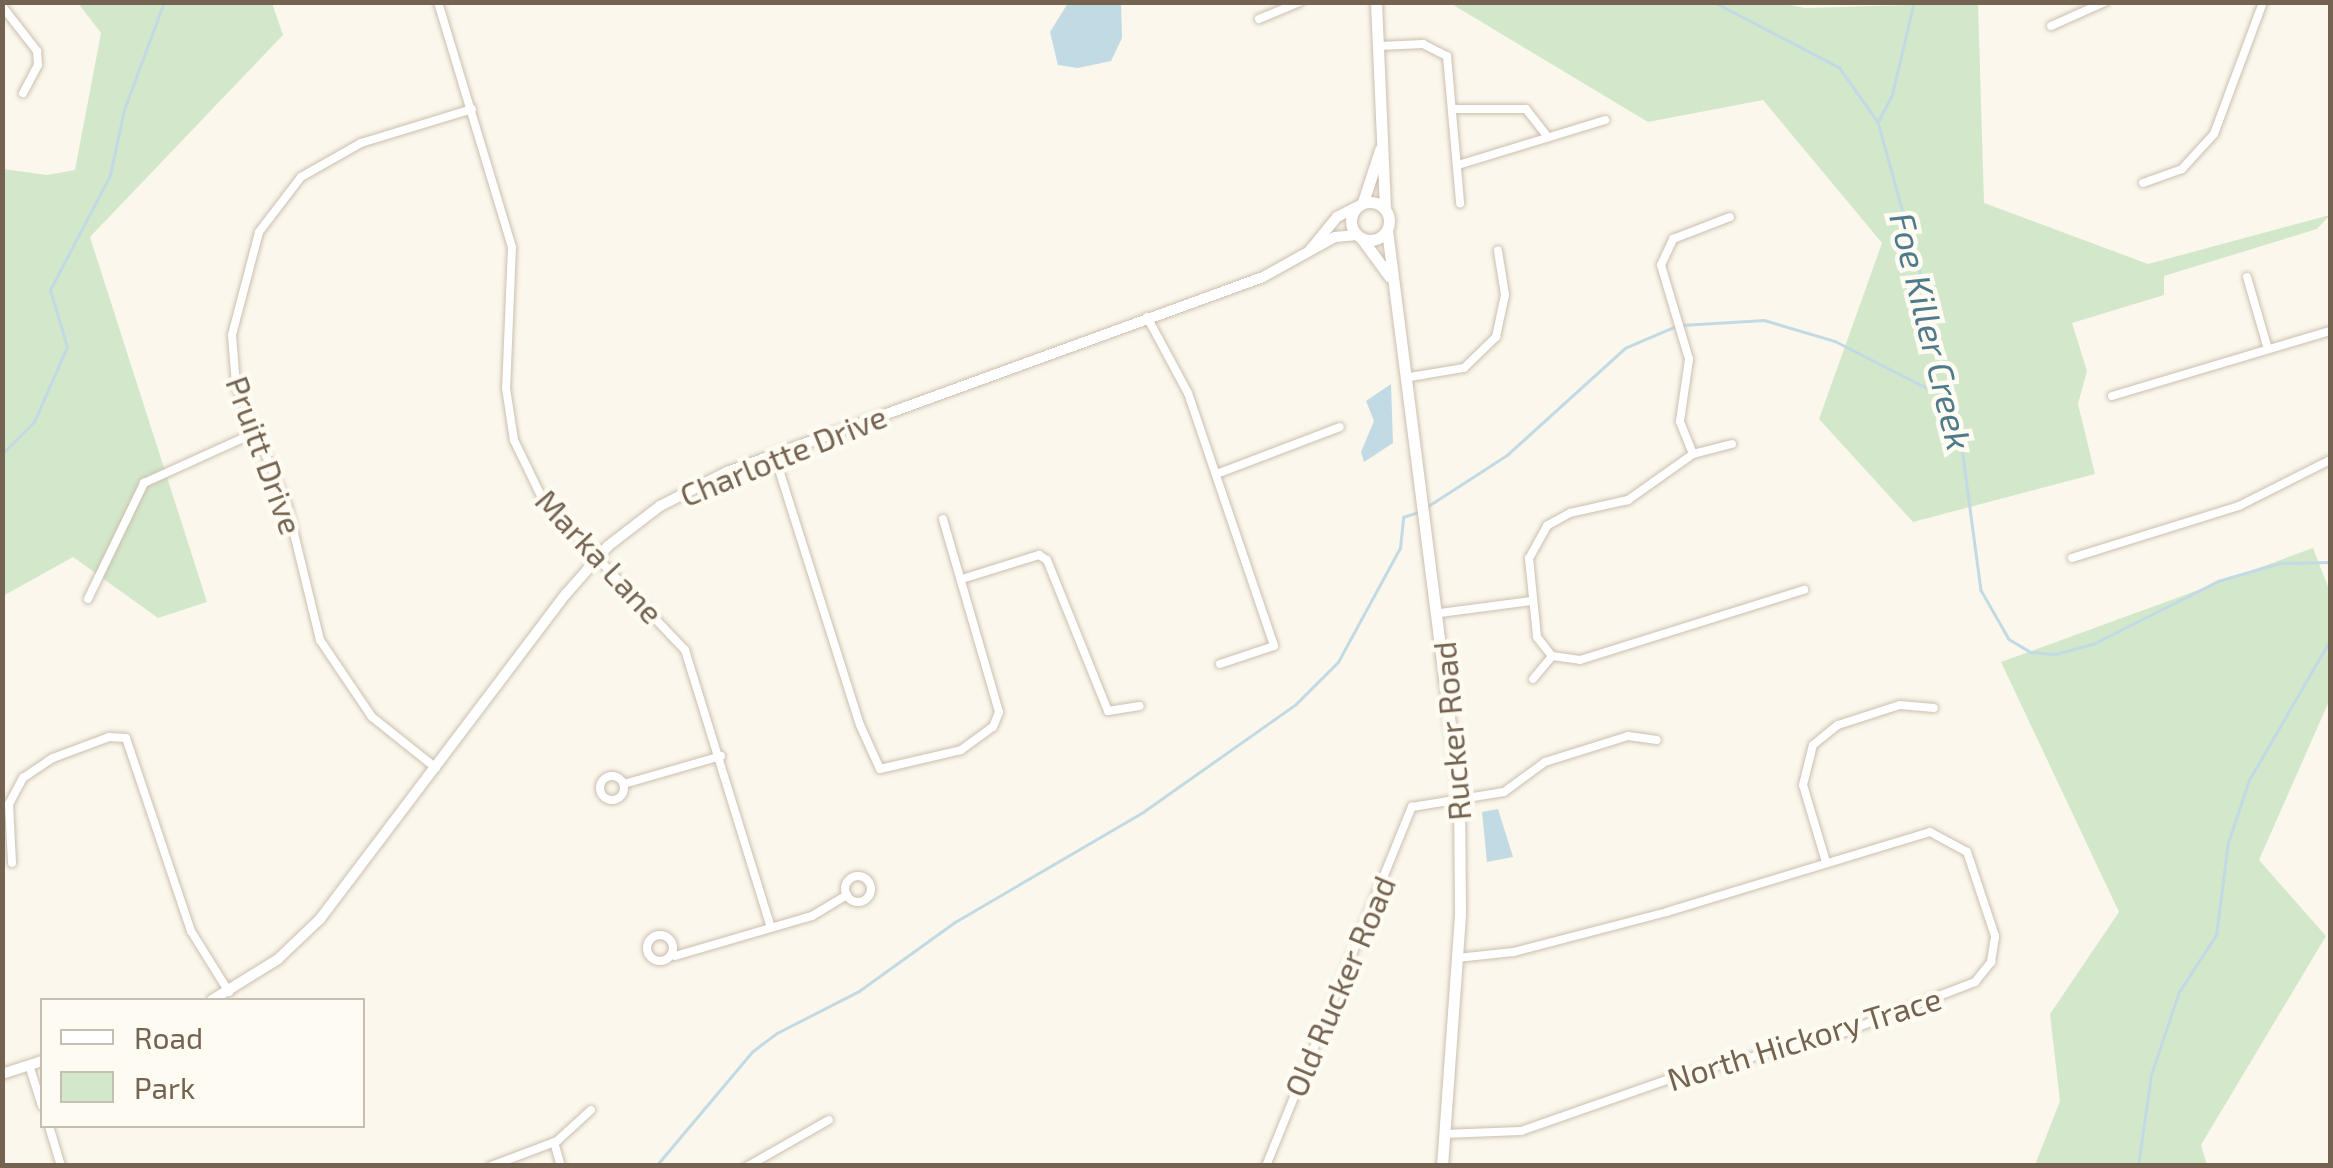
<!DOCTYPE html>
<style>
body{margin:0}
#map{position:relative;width:2333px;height:1168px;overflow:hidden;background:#fbf7ec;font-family:"Exo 2",sans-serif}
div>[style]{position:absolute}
.green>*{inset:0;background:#d3e8cb}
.water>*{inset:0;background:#c2dae4}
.stream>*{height:2.5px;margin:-1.25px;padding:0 1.25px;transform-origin:1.25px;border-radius:1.25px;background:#c2dae4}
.roads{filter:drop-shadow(0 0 2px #cbbfb0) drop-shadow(0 0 2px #cbbfb0)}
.minor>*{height:8px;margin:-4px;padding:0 4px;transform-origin:4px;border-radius:4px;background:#fff}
.minor>.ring{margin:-4px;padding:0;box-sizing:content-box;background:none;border:8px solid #fff;border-radius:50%}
.tertiary>*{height:10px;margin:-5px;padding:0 5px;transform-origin:5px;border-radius:5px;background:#fff}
.secondary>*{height:11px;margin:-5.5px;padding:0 5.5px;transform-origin:5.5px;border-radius:5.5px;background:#fff}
.secondary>.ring{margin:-5.5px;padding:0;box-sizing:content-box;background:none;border:11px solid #fff;border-radius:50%}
span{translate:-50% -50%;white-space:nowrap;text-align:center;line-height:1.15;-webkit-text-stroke:9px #fefbf3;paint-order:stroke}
.street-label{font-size:32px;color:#756351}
.water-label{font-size:35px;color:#4f7a8c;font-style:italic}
.frame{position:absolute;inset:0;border:5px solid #756351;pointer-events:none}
.legend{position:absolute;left:40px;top:998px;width:325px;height:130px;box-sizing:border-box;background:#fefbf3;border:2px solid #c7beb2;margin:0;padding:12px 18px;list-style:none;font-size:30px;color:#756351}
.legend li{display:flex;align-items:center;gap:20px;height:50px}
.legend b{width:50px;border:2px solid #c7beb2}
</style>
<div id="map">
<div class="green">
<div style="clip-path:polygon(1775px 2px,1805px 8px,1978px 3px,1984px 203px,2148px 264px,2330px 215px,2317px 229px,2164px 276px,2164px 295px,2072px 323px,2087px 371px,2078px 404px,2095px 474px,1913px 522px,1819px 419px,1882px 243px,1763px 100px,1648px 122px,1450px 3px)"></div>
<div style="clip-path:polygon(78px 3px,272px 3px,283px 35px,90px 237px,207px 602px,158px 618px,73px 557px,3px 596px,3px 169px,47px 175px,75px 170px,101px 33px)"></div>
<div style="clip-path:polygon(2313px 548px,2330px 592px,2330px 699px,2259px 860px,2326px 936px,2201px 1145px,2207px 1165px,2035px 1165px,2060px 1101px,2050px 1014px,2119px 912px,2001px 662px)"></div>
</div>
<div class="water">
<div style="clip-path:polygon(1068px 3px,1121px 3px,1122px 38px,1111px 61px,1078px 68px,1058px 65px,1050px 32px)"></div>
<div style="clip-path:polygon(1391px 384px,1393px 443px,1364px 462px,1361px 452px,1374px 421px,1366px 401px)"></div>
<div style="clip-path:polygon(1498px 809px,1513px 857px,1487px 862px,1482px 812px)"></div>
</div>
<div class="stream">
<div style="left:1714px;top:2px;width:141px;rotate:27.5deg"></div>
<div style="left:1839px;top:67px;width:67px;rotate:54.7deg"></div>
<div style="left:1878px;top:122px;width:292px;rotate:74.5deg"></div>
<div style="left:1956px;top:403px;width:189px;rotate:82.4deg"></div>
<div style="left:1981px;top:590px;width:56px;rotate:60.3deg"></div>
<div style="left:2009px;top:639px;width:26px;rotate:31deg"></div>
<div style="left:2031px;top:652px;width:24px;rotate:5deg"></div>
<div style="left:2055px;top:654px;width:39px;rotate:-15deg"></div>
<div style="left:2093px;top:644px;width:140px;rotate:-26.7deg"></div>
<div style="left:2218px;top:581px;width:65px;rotate:-16.2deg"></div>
<div style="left:2280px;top:563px;width:50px;rotate:-1.1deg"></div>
<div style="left:1879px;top:120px;width:29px;rotate:-63deg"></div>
<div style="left:1892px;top:94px;width:95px;rotate:-76.6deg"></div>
<div style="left:1682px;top:325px;width:82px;rotate:-3.5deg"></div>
<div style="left:1764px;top:320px;width:74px;rotate:16.5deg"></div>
<div style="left:1835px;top:341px;width:136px;rotate:27.1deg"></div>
<div style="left:2px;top:454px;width:45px;rotate:-45deg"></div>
<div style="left:34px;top:422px;width:82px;rotate:-66.3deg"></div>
<div style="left:67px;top:347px;width:59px;rotate:-106.6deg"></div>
<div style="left:50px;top:290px;width:130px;rotate:-62.4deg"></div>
<div style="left:110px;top:175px;width:66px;rotate:-77.8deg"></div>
<div style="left:124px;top:110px;width:115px;rotate:-69.7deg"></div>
<div style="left:1425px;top:508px;width:98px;rotate:-32.9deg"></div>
<div style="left:1507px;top:455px;width:159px;rotate:-42.2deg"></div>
<div style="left:1625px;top:348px;width:53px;rotate:-23.2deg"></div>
<div style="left:656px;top:1166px;width:150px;rotate:-49.9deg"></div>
<div style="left:753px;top:1051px;width:30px;rotate:-37deg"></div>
<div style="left:777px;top:1033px;width:92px;rotate:-27.1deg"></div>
<div style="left:859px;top:991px;width:118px;rotate:-35.7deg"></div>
<div style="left:955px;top:922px;width:218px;rotate:-30.3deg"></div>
<div style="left:1143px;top:812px;width:187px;rotate:-35.2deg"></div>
<div style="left:1296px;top:704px;width:59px;rotate:-45deg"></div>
<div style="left:1338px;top:662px;width:130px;rotate:-61.5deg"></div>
<div style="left:1400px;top:548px;width:31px;rotate:-84deg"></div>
<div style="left:1403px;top:517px;width:16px;rotate:-18deg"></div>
<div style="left:2138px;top:1166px;width:92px;rotate:-81.9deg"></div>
<div style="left:2151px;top:1075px;width:88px;rotate:-71.4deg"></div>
<div style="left:2179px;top:992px;width:68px;rotate:-57deg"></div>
<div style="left:2216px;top:935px;width:93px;rotate:-82.6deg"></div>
<div style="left:2228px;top:843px;width:66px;rotate:-71.6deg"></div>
<div style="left:2249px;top:780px;width:162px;rotate:-59.9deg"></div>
</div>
<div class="roads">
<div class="minor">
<div style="left:438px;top:2px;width:256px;rotate:73.2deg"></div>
<div style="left:512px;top:247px;width:141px;rotate:92.4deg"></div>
<div style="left:506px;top:388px;width:53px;rotate:81.3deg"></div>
<div style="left:514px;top:440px;width:69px;rotate:64.2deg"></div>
<div style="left:544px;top:502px;width:204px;rotate:46.4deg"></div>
<div style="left:685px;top:650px;width:290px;rotate:72.8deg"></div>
<div style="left:2px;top:6px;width:57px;rotate:52.1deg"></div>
<div style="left:37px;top:51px;width:14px;rotate:86deg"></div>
<div style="left:38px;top:65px;width:32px;rotate:118deg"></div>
<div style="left:1259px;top:19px;width:44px;rotate:-22.5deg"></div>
<div style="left:2051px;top:26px;width:59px;rotate:-24deg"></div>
<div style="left:1379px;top:46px;width:44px;rotate:-2.6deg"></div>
<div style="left:1423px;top:44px;width:27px;rotate:27deg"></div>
<div style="left:1447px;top:56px;width:148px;rotate:84.9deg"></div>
<div style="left:1453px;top:109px;width:73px"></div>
<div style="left:1526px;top:109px;width:36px;rotate:52deg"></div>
<div style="left:1458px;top:165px;width:154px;rotate:-17deg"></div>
<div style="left:2143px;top:183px;width:41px;rotate:-19.7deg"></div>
<div style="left:2182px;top:169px;width:47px;rotate:-47.6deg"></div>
<div style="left:2214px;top:134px;width:141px;rotate:-69.6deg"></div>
<div style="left:2247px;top:277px;width:72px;rotate:73.8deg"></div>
<div style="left:1147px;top:317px;width:86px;rotate:61.7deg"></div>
<div style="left:1188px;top:393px;width:267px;rotate:71.2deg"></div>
<div style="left:1274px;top:646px;width:57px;rotate:161.6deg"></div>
<div style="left:1410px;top:377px;width:55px;rotate:-9.5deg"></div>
<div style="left:1464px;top:368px;width:45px;rotate:-44.1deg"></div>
<div style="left:1496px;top:337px;width:43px;rotate:-77.9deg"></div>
<div style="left:1505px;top:295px;width:45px;rotate:-99deg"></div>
<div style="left:2112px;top:396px;width:227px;rotate:-16.6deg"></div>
<div style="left:1732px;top:444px;width:40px;rotate:165.6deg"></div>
<div style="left:1693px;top:454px;width:80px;rotate:144.7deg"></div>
<div style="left:1628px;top:500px;width:59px;rotate:167.4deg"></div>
<div style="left:1570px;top:513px;width:26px;rotate:151deg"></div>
<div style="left:1547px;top:526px;width:37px;rotate:119deg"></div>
<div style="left:1529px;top:558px;width:79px;rotate:84.2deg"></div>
<div style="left:1537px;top:637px;width:24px;rotate:52deg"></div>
<div style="left:1552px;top:656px;width:28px;rotate:8deg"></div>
<div style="left:1580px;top:660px;width:235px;rotate:-17.4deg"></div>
<div style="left:774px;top:454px;width:284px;rotate:72.4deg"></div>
<div style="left:860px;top:725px;width:48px;rotate:65.6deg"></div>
<div style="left:880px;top:769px;width:83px;rotate:-13.2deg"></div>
<div style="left:961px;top:750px;width:39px;rotate:-36deg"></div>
<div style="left:993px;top:727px;width:16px;rotate:-68deg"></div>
<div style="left:999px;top:712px;width:201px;rotate:-106.2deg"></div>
<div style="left:1693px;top:454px;width:35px;rotate:-112deg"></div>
<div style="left:1680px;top:421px;width:63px;rotate:-81.7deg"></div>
<div style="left:1689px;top:359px;width:98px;rotate:-106.6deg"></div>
<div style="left:1661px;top:265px;width:29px;rotate:-65deg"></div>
<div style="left:1673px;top:239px;width:61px;rotate:-21.1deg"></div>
<div style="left:1219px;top:473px;width:129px;rotate:-20.8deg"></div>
<div style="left:2072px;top:558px;width:175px;rotate:-17.3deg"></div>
<div style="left:2239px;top:506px;width:102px;rotate:-26.8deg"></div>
<div style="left:962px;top:579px;width:81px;rotate:-17.3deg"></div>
<div style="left:1039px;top:555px;width:9px;rotate:32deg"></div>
<div style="left:1047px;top:560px;width:163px;rotate:68deg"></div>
<div style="left:1108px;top:711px;width:32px;rotate:-9deg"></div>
<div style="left:88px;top:599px;width:129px;rotate:-64.2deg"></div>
<div style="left:144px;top:483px;width:121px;rotate:-24.4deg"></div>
<div style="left:1440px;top:613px;width:92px;rotate:-7.5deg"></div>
<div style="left:1533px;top:679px;width:30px;rotate:-50deg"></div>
<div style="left:436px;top:768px;width:82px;rotate:-141.4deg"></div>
<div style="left:372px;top:717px;width:93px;rotate:-124deg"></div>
<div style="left:320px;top:640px;width:139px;rotate:-103.7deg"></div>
<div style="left:287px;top:505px;width:130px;rotate:-113deg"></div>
<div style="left:236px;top:385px;width:50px;rotate:-94.6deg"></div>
<div style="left:232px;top:335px;width:106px;rotate:-75.3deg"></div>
<div style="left:259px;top:232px;width:69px;rotate:-52.6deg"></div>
<div style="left:301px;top:177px;width:69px;rotate:-29.5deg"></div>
<div style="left:361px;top:143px;width:116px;rotate:-17deg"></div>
<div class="ring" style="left:600px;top:776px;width:16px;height:16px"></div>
<div style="left:624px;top:784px;width:101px;rotate:-16.1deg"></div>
<div style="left:1826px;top:862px;width:80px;rotate:-106.6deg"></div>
<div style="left:1803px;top:785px;width:41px;rotate:-76deg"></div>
<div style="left:1813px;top:745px;width:32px;rotate:-39deg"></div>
<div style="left:1838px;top:725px;width:65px;rotate:-17.9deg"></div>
<div style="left:1900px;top:705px;width:34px;rotate:5deg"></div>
<div style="left:12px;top:863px;width:59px;rotate:-92.9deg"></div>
<div style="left:9px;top:804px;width:30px;rotate:-62deg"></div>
<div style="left:23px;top:778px;width:36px;rotate:-34deg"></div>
<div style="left:53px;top:758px;width:60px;rotate:-20.6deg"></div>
<div style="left:109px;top:737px;width:17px;rotate:3deg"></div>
<div style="left:126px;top:738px;width:204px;rotate:71.4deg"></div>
<div style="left:191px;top:931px;width:72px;rotate:58.1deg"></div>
<div class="ring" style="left:845px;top:876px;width:18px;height:18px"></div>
<div class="ring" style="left:647px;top:935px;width:18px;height:18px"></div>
<div style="left:675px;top:956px;width:143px;rotate:-16.3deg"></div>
<div style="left:812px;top:916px;width:41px;rotate:-31deg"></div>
<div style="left:29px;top:1065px;width:43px;rotate:72.4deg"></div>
<div style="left:49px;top:1126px;width:42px;rotate:73.3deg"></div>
<div style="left:1444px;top:1134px;width:77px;rotate:-2.2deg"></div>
<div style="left:1521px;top:1131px;width:163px;rotate:-19.3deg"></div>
<div style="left:1675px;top:1077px;width:167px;rotate:-14.5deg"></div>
<div style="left:1837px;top:1035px;width:148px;rotate:-21deg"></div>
<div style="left:1975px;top:982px;width:26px;rotate:-51deg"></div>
<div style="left:1991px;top:962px;width:26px;rotate:-81deg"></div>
<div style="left:1995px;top:936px;width:89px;rotate:-108.4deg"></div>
<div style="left:1967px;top:852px;width:42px;rotate:-151.6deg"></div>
<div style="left:1930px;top:832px;width:275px;rotate:163.1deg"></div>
<div style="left:1667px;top:912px;width:159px;rotate:165.4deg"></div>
<div style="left:1513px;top:952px;width:56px;rotate:173.9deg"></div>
<div style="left:554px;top:1142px;width:25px;rotate:74deg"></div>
<div style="left:491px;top:1166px;width:71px;rotate:-20.7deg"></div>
<div style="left:557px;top:1141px;width:46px;rotate:-42.4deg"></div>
<div style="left:748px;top:1166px;width:93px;rotate:-29.6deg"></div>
<div style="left:1266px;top:1166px;width:388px;rotate:-67.9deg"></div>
<div style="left:1412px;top:807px;width:93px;rotate:-9.3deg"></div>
<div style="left:1504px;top:792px;width:51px;rotate:-36.2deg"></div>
<div style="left:1545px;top:762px;width:87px;rotate:-17.4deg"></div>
<div style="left:1628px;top:736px;width:29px;rotate:8deg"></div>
</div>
<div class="tertiary">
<div style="left:1310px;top:250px;width:43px;rotate:-50.7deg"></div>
<div style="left:1337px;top:217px;width:22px;rotate:-27deg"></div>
<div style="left:212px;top:1000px;width:78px;rotate:-31.8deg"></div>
<div style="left:278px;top:959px;width:58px;rotate:-43.6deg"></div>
<div style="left:320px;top:919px;width:408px;rotate:-52.9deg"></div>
<div style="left:566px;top:594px;width:64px;rotate:-48.8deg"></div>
<div style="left:608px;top:546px;width:66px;rotate:-37.6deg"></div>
<div style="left:660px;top:506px;width:75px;rotate:-26.9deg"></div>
<div style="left:727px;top:472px;width:570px;rotate:-19.99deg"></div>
<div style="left:1263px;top:277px;width:82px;rotate:-29.1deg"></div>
<div style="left:1335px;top:237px;width:22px;rotate:-5deg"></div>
<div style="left:2px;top:1074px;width:42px;rotate:-18deg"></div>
</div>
<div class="secondary">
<div style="left:1376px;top:2px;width:207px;rotate:87.5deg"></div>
<div class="ring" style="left:1351px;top:202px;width:27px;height:27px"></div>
<div style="left:1363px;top:202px;width:55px;rotate:-71.9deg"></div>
<div style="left:1387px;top:230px;width:570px;rotate:82.74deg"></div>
<div style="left:1459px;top:795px;width:120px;rotate:89.5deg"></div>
<div style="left:1460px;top:915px;width:252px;rotate:94.1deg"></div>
<div style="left:1362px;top:239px;width:46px;rotate:53.9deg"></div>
</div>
</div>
<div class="street-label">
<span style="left:265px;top:455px;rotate:70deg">Pruitt Drive</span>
<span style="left:783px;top:455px;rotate:-22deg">Charlotte Drive</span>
<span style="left:600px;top:556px;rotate:47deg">Marka Lane</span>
<span style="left:1451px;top:731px;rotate:-95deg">Rucker Road</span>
<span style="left:1339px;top:986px;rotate:-67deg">Old Rucker Road</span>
<span style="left:1804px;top:1038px;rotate:-17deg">North Hickory Trace</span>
</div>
<div class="water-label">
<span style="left:1932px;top:331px;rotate:76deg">Foe Killer Creek</span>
</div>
<div class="frame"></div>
<ul class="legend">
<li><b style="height:12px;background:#fff"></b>Road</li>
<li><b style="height:28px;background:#d3e8cb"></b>Park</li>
</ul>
</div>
